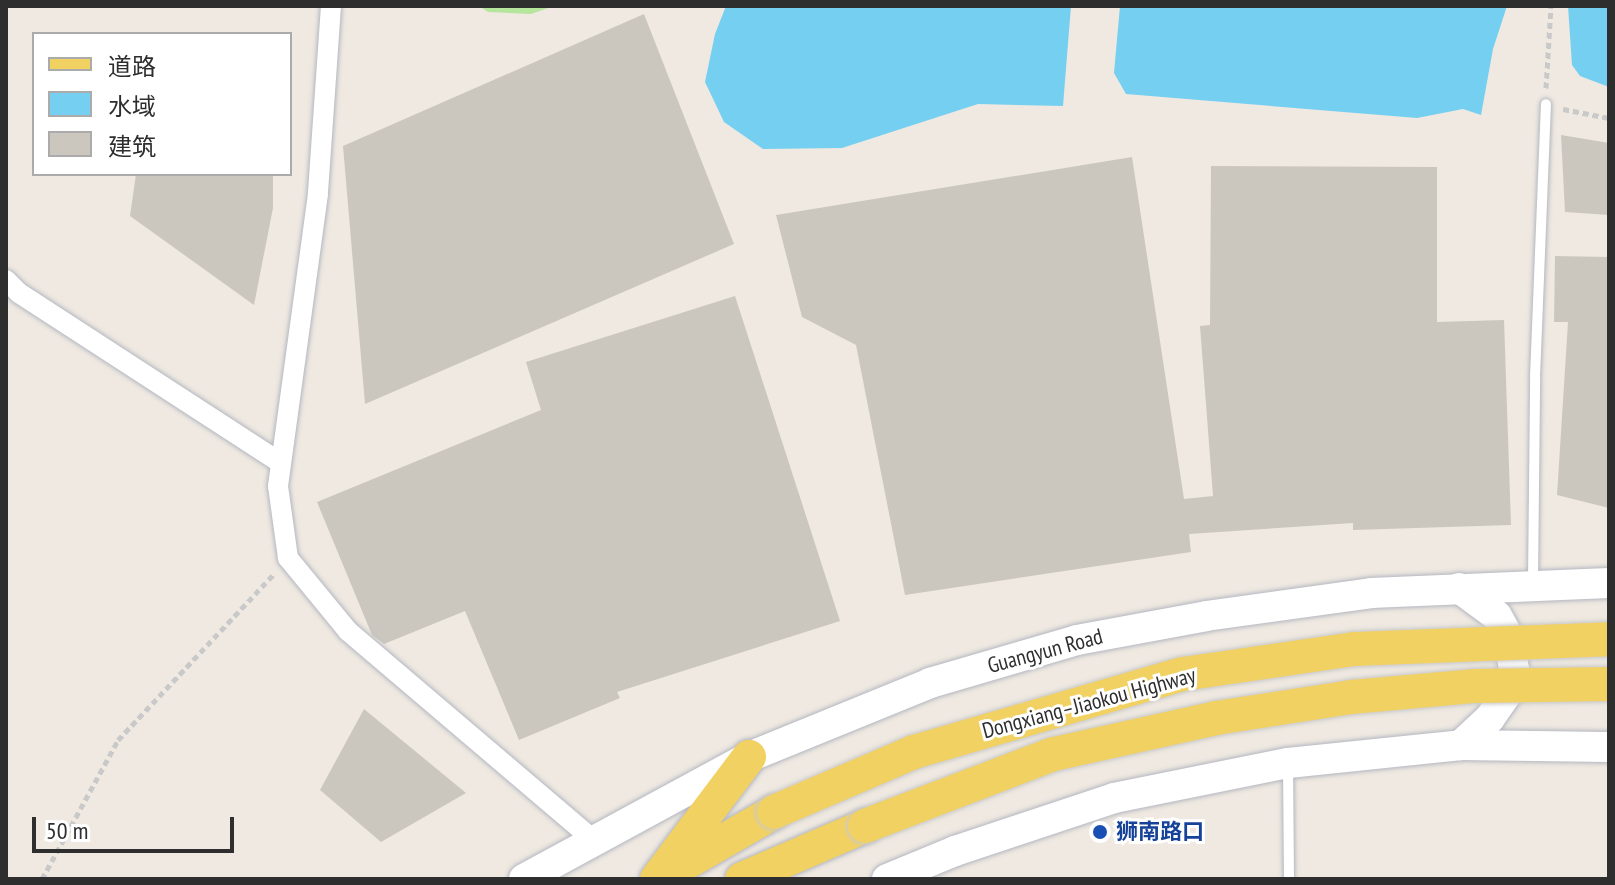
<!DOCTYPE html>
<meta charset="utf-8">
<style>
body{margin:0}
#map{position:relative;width:1615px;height:885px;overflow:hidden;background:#efe9e1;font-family:"PT Sans Narrow","Noto Sans SC",sans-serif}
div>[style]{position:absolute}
.green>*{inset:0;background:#b6e59e}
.water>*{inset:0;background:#75cff0}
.building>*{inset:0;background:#cbc7bf}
.path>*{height:5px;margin-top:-2.5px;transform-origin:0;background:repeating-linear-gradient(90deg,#c9c9c9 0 6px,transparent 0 10px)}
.roads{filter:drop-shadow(0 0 2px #b4b7c1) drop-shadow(0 0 2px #b4b7c1)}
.service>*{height:10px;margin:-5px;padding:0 5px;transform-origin:5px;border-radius:5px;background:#fff}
.minor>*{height:20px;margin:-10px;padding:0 10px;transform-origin:10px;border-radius:10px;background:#fff}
.secondary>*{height:30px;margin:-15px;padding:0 15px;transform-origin:15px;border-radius:15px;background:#fff}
.primary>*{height:34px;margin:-17px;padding:0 17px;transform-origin:17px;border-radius:17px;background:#f2d163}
.bridges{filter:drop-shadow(0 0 2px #c9c9c9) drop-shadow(0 0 2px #c9c9c9)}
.primary-bridge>*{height:34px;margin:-17px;padding:0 17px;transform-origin:17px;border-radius:17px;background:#f2d163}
.dots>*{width:22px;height:22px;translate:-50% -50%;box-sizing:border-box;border:4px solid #fff;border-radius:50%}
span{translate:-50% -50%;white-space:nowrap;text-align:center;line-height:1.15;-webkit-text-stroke:6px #fff;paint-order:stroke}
.street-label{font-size:22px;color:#2e2e2e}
.transit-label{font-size:22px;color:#164399;font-weight:700}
.left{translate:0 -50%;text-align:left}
.frame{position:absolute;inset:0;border:8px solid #2e2e2e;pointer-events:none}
.legend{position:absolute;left:32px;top:32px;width:260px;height:144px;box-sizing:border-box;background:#fff;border:2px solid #ababab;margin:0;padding:10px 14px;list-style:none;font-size:24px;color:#2e2e2e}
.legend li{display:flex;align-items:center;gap:16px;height:40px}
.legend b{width:40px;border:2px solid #ababab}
.scale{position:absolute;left:32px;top:817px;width:202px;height:36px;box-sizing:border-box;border:4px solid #2e2e2e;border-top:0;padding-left:10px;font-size:24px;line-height:28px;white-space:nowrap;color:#2e2e2e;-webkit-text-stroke:6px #fff;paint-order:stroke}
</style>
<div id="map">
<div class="green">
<div style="clip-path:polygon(479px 6px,554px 6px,531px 14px,488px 12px)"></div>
</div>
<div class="water">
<div style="clip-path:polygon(726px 6px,1071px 6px,1063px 106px,978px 104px,842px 148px,763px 149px,724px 122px,705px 82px,715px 34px)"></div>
<div style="clip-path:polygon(1120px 6px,1507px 6px,1493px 49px,1481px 115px,1463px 109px,1417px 118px,1126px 94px,1114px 73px)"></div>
<div style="clip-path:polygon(1568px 6px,1609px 6px,1609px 87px,1580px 76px,1572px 65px)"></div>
</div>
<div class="building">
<div style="clip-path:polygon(644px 14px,734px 244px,365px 404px,343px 146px)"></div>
<div style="clip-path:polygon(1561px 135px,1609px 143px,1609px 215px,1565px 212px)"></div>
<div style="clip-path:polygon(1132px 157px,1184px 499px,1213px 496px,1200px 326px,1210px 325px,1211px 166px,1437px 167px,1437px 322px,1504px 320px,1511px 525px,1353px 530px,1353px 523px,1189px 534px,1191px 552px,905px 595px,856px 345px,802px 317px,776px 215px)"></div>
<div style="clip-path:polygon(136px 174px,273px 174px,273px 208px,254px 305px,130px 216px)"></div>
<div style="clip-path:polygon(1555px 256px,1609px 257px,1609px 508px,1557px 495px,1568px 322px,1554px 322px)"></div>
<div style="clip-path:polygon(735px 296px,840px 621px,617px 692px,620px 698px,519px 740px,465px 611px,384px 644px,372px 635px,317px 502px,541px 410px,526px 362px)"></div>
<div style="clip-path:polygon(364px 709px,466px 793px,381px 842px,320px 790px)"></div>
</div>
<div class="path">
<div style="left:1546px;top:88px;width:82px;rotate:-86.5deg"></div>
<div style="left:1563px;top:109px;width:47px;rotate:11.1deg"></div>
<div style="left:42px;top:879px;width:158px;rotate:-61.3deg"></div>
<div style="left:118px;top:740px;width:228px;rotate:-46.8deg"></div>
</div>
<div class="roads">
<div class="service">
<div style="left:1533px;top:582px;width:205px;rotate:-89.4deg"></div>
<div style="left:1535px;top:377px;width:273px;rotate:-87.7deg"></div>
<div style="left:1288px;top:765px;width:114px;rotate:89.5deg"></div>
</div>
<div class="minor">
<div style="left:331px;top:6px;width:188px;rotate:94deg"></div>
<div style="left:318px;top:194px;width:295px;rotate:97.8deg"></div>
<div style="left:278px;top:486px;width:73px;rotate:82.1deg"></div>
<div style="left:288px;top:558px;width:94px;rotate:50.6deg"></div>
<div style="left:348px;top:631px;width:323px;rotate:40.4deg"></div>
<div style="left:6px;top:280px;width:18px;rotate:45deg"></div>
<div style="left:19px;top:293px;width:312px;rotate:33deg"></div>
</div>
<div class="secondary">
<div style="left:1459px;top:588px;width:47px;rotate:36.4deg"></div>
<div style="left:1497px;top:616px;width:25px;rotate:61deg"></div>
<div style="left:1509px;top:638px;width:31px;rotate:81deg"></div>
<div style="left:1514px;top:669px;width:27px;rotate:107deg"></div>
<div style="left:1506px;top:695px;width:28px;rotate:125deg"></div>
<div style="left:1490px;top:718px;width:40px;rotate:137deg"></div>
<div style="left:524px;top:879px;width:256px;rotate:-28.5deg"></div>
<div style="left:749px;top:757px;width:196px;rotate:-22.2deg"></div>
<div style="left:930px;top:683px;width:153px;rotate:-16.3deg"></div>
<div style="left:1077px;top:640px;width:131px;rotate:-10.5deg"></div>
<div style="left:1206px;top:616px;width:167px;rotate:-7.9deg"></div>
<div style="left:1371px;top:593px;width:238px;rotate:-2.4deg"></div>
<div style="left:887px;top:879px;width:74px;rotate:-22.4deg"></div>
<div style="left:955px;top:851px;width:168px;rotate:-18.4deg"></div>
<div style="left:1114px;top:798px;width:177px;rotate:-11.4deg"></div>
<div style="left:1288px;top:763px;width:174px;rotate:-5.9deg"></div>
<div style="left:1461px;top:745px;width:148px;rotate:0.8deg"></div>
</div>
<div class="primary">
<div style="left:670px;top:872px;width:120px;rotate:-30deg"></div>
<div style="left:657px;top:879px;width:153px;rotate:-53deg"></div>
<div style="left:742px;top:879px;width:134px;rotate:-23.3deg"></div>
</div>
</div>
<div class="bridges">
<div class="primary-bridge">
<div style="left:774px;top:812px;width:152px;rotate:-23.2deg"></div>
<div style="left:914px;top:752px;width:280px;rotate:-16.2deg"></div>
<div style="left:1183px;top:674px;width:173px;rotate:-8.3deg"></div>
<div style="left:1354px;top:649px;width:255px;rotate:-2.2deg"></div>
<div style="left:865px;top:826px;width:202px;rotate:-20.9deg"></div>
<div style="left:1054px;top:754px;width:166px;rotate:-12.5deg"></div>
<div style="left:1216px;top:718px;width:137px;rotate:-8.8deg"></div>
<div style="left:1351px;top:697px;width:123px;rotate:-5.1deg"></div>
<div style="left:1474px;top:686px;width:135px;rotate:-0.8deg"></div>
</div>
</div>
<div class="dots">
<div style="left:1100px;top:832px;background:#1a4fb4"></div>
</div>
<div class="street-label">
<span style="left:1045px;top:651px;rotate:-15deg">Guangyun Road</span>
<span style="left:1089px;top:703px;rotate:-15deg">Dongxiang–Jiaokou Highway</span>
</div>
<div class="transit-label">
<span class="left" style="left:1116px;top:832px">狮南路口</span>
</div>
<div class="frame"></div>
<ul class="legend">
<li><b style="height:10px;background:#f2d163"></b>道路</li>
<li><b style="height:22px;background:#75cff0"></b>水域</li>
<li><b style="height:22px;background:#cbc7bf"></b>建筑</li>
</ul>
<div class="scale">50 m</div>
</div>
